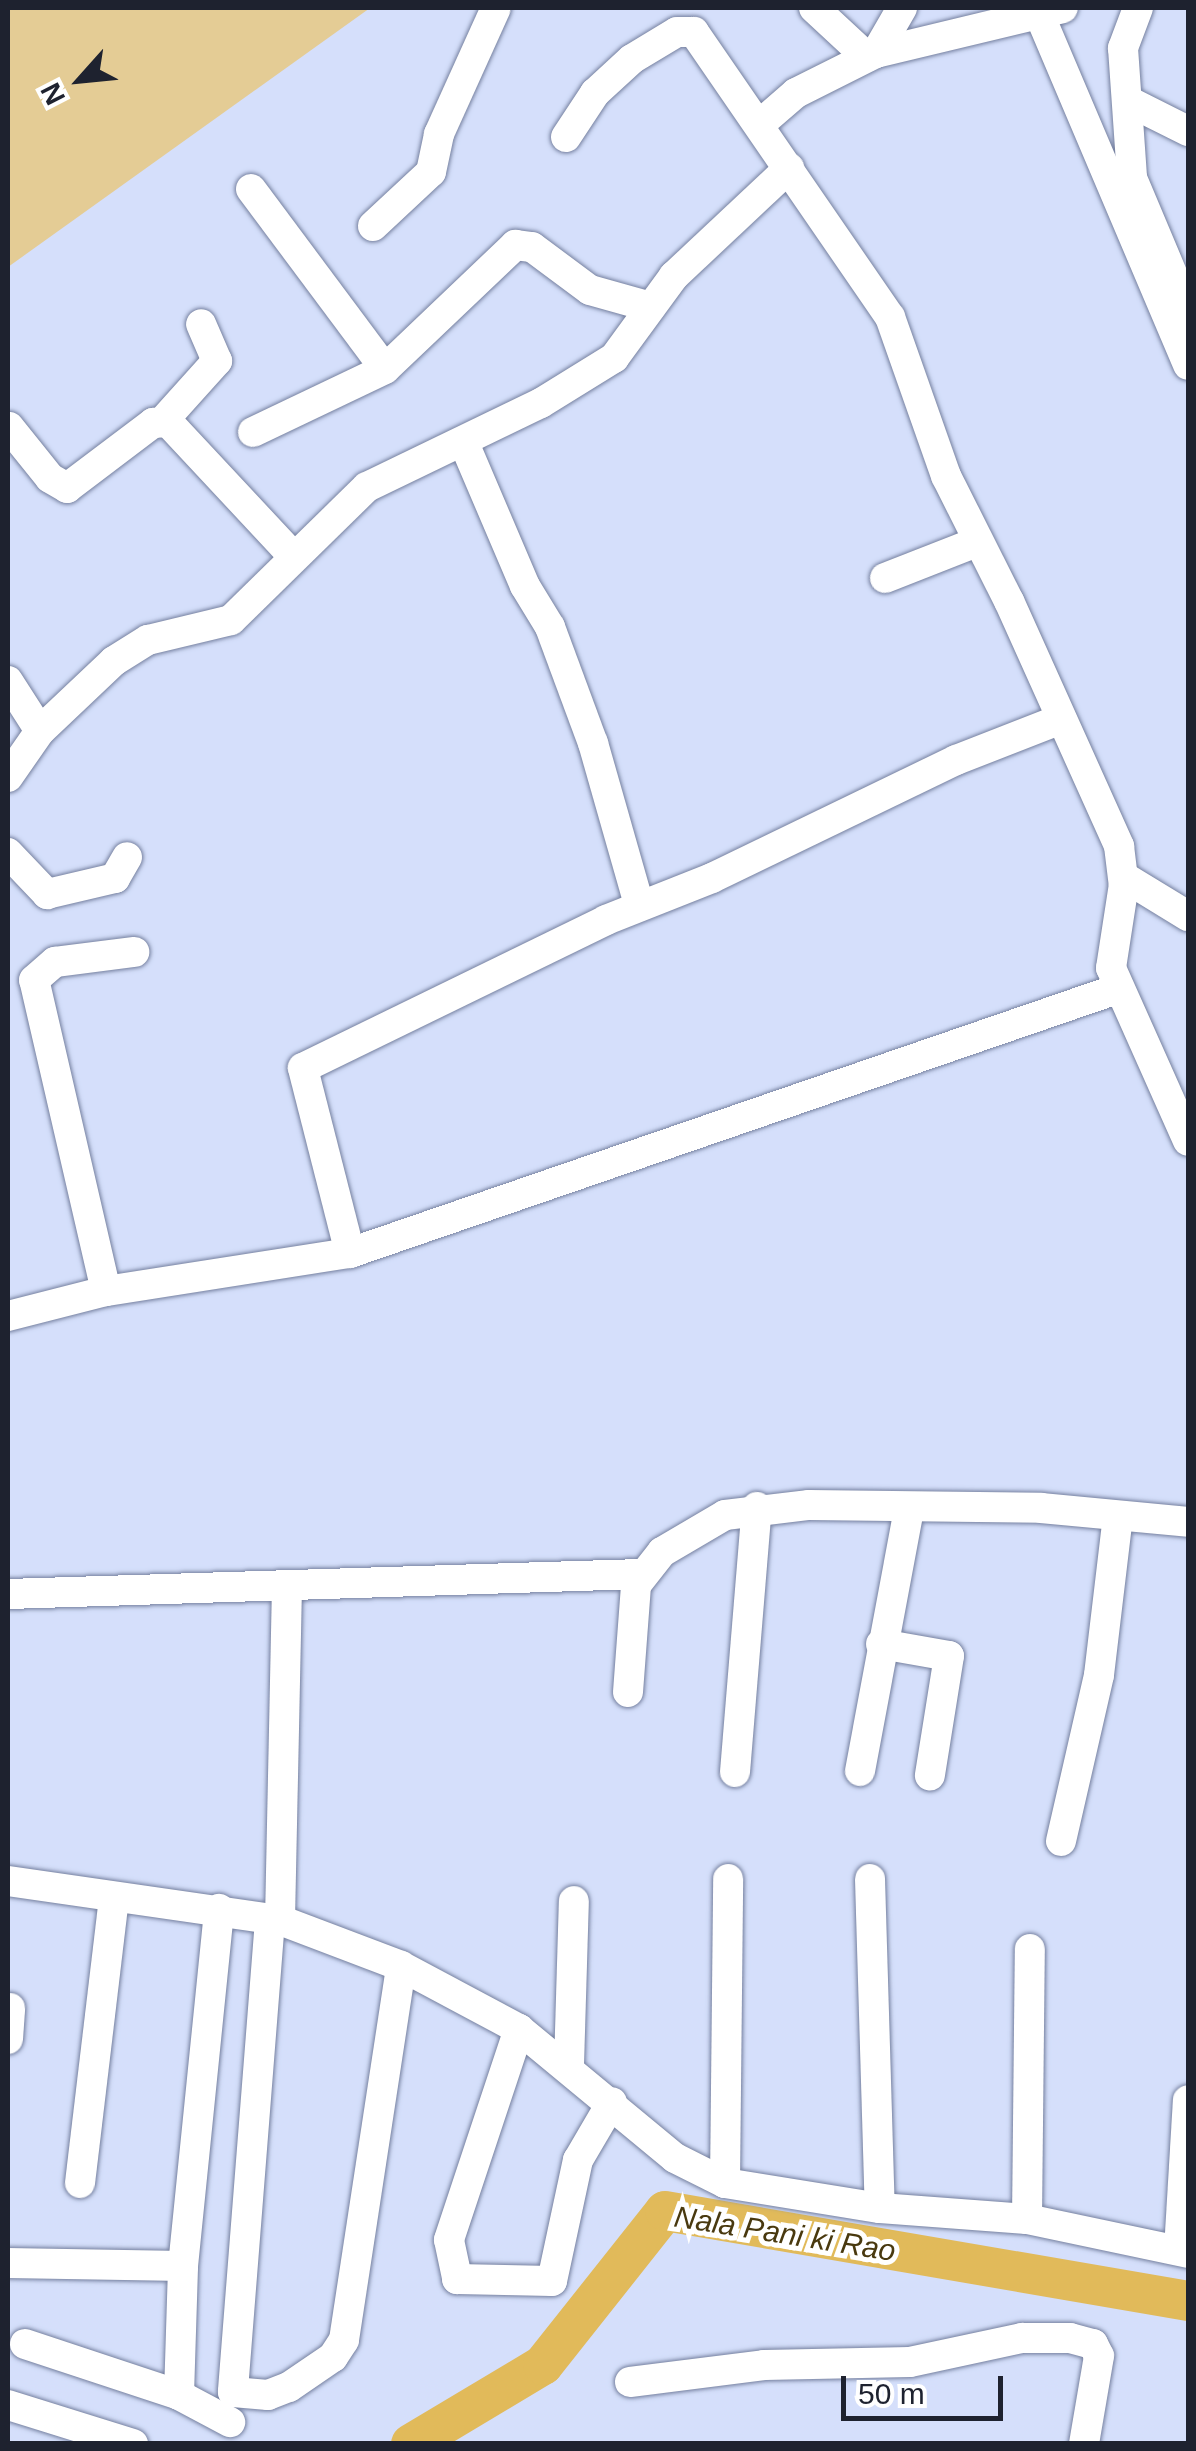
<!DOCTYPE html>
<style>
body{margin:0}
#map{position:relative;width:1196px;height:2451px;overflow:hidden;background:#d5dffb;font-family:Arial,sans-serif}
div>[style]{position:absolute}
.green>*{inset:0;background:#e4cc95}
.river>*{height:40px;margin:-20px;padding:0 20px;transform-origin:20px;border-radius:20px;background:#e1ba5a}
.roads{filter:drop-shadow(0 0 2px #75809f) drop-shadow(0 0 2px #75809f)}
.minor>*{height:30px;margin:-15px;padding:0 15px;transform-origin:15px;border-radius:15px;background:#fff}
span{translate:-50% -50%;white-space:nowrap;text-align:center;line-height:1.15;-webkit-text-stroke:10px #fff;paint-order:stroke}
.water-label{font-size:30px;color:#49390f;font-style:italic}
.frame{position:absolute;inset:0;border:10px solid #1e222f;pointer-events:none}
.north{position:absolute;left:30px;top:30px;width:100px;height:100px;-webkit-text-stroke:8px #fff;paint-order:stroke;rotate:243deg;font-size:28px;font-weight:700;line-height:40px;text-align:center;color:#1e222f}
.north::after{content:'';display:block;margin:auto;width:35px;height:45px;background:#1e222f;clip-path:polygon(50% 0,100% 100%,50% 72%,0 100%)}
.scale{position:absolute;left:841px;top:2376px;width:162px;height:45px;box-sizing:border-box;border:5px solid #1e222f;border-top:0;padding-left:12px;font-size:30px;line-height:35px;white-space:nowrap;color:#1e222f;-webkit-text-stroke:8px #fff;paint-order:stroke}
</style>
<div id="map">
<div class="green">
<div style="clip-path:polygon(8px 8px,370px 8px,8px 267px)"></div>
</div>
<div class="river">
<div style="left:411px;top:2444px;width:154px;rotate:-30.9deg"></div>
<div style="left:543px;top:2365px;width:196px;rotate:-51.6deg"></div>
<div style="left:665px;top:2211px;width:531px;rotate:9.76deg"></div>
</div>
<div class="roads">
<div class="minor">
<div style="left:814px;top:8px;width:72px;rotate:42.8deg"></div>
<div style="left:1138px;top:8px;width:43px;rotate:110.6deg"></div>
<div style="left:1123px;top:48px;width:130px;rotate:86deg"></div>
<div style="left:1132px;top:178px;width:144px;rotate:67.2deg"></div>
<div style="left:1040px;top:16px;width:379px;rotate:67deg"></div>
<div style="left:876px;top:53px;width:52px;rotate:-60deg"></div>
<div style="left:1130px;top:102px;width:65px;rotate:26.6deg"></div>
<div style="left:759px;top:125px;width:49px;rotate:-40.9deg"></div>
<div style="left:796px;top:93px;width:89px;rotate:-26.6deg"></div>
<div style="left:876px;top:53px;width:192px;rotate:-13.5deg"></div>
<div style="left:566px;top:137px;width:53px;rotate:-56.6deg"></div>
<div style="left:595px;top:93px;width:50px;rotate:-42.6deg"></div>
<div style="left:632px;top:59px;width:52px;rotate:-31deg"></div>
<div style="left:677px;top:32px;width:17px"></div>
<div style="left:694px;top:32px;width:346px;rotate:55.5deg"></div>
<div style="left:890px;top:317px;width:169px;rotate:70.6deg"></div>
<div style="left:946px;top:476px;width:140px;rotate:63.3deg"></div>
<div style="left:1009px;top:601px;width:269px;rotate:65.8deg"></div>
<div style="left:1119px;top:846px;width:38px;rotate:83deg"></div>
<div style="left:1124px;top:884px;width:85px;rotate:98.8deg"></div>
<div style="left:1111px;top:968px;width:189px;rotate:66deg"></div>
<div style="left:251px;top:189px;width:224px;rotate:53.3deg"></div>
<div style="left:373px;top:226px;width:79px;rotate:-43deg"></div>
<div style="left:431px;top:172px;width:39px;rotate:-78deg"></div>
<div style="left:439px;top:134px;width:138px;rotate:-65.7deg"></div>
<div style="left:163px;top:421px;width:81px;rotate:-48deg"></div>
<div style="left:217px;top:361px;width:40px;rotate:-113.4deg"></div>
<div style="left:9px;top:427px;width:65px;rotate:51.2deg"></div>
<div style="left:50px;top:478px;width:20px;rotate:30deg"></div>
<div style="left:67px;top:488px;width:108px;rotate:-37.1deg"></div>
<div style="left:153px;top:423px;width:15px;rotate:-4deg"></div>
<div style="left:168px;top:422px;width:183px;rotate:47deg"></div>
<div style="left:253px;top:432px;width:146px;rotate:-25.5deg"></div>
<div style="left:385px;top:369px;width:180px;rotate:-43.6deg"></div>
<div style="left:515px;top:245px;width:17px;rotate:7deg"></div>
<div style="left:532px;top:247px;width:72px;rotate:36.6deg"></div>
<div style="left:590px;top:290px;width:63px;rotate:15.6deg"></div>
<div style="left:464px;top:443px;width:155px;rotate:66.9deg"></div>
<div style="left:525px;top:586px;width:48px;rotate:58.6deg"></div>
<div style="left:550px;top:627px;width:124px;rotate:69.7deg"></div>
<div style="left:593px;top:743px;width:168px;rotate:74.1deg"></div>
<div style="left:885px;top:578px;width:99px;rotate:-21.4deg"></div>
<div style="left:8px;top:681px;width:59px;rotate:57.4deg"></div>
<div style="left:8px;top:777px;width:56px;rotate:-55.2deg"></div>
<div style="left:40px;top:731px;width:102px;rotate:-43.4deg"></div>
<div style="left:114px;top:661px;width:40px;rotate:-32deg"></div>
<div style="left:148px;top:640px;width:85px;rotate:-13.5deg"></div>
<div style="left:231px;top:620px;width:190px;rotate:-44.4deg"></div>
<div style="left:367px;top:487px;width:193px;rotate:-25.8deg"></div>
<div style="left:541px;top:403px;width:86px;rotate:-31.7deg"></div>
<div style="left:614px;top:358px;width:102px;rotate:-53.8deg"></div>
<div style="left:674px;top:276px;width:158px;rotate:-43.2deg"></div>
<div style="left:8px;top:853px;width:57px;rotate:46.4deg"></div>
<div style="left:47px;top:894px;width:70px;rotate:-13.2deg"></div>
<div style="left:115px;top:878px;width:24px;rotate:-60deg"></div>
<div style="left:1124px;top:877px;width:75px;rotate:31.4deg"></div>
<div style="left:350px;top:1253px;width:191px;rotate:-104.3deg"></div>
<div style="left:303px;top:1068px;width:337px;rotate:-26deg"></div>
<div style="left:606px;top:920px;width:114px;rotate:-21.6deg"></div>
<div style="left:712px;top:878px;width:271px;rotate:-25.8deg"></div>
<div style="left:956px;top:760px;width:113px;rotate:-21.3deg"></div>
<div style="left:106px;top:1291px;width:319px;rotate:-103deg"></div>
<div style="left:34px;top:980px;width:28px;rotate:-41deg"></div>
<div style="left:55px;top:962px;width:80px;rotate:-7.2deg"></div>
<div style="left:8px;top:1316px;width:101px;rotate:-14.3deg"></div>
<div style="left:106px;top:1291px;width:247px;rotate:-8.9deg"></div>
<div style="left:350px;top:1253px;width:811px;rotate:-18.99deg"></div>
<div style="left:8px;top:1594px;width:634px;rotate:-1.81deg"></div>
<div style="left:881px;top:1644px;width:69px;rotate:10deg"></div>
<div style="left:949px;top:1656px;width:121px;rotate:99.1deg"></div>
<div style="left:628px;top:1692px;width:107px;rotate:-85.7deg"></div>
<div style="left:636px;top:1585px;width:42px;rotate:-51.8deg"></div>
<div style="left:662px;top:1552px;width:73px;rotate:-30.4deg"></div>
<div style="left:725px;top:1515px;width:85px;rotate:-6.8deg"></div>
<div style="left:809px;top:1505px;width:232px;rotate:0.7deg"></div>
<div style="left:1041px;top:1508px;width:148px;rotate:5.4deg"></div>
<div style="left:860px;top:1771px;width:267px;rotate:-79.4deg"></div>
<div style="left:735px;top:1772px;width:266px;rotate:-85.3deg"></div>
<div style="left:1061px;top:1841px;width:170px;rotate:-77.1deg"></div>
<div style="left:1099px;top:1675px;width:160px;rotate:-83.2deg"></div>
<div style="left:870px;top:1879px;width:329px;rotate:88.3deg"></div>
<div style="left:8px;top:1881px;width:275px;rotate:8.2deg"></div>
<div style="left:280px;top:1920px;width:129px;rotate:20.8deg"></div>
<div style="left:401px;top:1966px;width:134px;rotate:28.1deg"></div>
<div style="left:519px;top:2029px;width:202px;rotate:39.6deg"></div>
<div style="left:675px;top:2158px;width:56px;rotate:26.6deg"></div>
<div style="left:725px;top:2183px;width:157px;rotate:9.2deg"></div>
<div style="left:880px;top:2208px;width:147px;rotate:4.3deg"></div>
<div style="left:1027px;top:2219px;width:165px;rotate:11.9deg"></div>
<div style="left:270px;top:1920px;width:473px;rotate:94.5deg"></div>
<div style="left:233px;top:2392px;width:35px;rotate:5deg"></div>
<div style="left:268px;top:2395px;width:22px;rotate:-21deg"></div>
<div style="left:289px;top:2387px;width:53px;rotate:-34.3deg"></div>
<div style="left:333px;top:2357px;width:20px;rotate:-57deg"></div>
<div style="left:344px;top:2340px;width:378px;rotate:-81.3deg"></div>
<div style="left:280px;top:1920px;width:335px;rotate:-88.8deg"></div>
<div style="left:519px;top:2029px;width:222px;rotate:108.4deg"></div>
<div style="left:449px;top:2240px;width:40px;rotate:78deg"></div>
<div style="left:457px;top:2279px;width:95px;rotate:1.2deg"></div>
<div style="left:552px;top:2281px;width:124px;rotate:-77.9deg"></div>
<div style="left:578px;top:2160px;width:67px;rotate:-59.6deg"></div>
<div style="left:8px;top:2039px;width:31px;rotate:-86deg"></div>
<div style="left:569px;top:2065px;width:164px;rotate:-88.3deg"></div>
<div style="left:80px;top:2183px;width:288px;rotate:-83.2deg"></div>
<div style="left:725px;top:2183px;width:304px;rotate:-89.4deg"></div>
<div style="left:1027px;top:2219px;width:270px;rotate:-89.4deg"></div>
<div style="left:1179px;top:2250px;width:150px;rotate:-86.6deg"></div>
<div style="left:8px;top:2263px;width:175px;rotate:1deg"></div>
<div style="left:25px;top:2344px;width:162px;rotate:18.3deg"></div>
<div style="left:179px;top:2395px;width:58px;rotate:27.9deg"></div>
<div style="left:630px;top:2382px;width:135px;rotate:-7.2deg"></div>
<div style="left:764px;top:2365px;width:146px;rotate:-1.2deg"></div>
<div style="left:910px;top:2362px;width:115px;rotate:-12.1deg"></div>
<div style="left:1022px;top:2338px;width:48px"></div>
<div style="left:1070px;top:2338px;width:24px;rotate:15deg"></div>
<div style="left:1093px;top:2344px;width:13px;rotate:63deg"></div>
<div style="left:1099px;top:2356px;width:89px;rotate:99.7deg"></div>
<div style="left:179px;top:2395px;width:129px;rotate:-88.2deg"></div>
<div style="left:183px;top:2266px;width:359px;rotate:-84.2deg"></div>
<div style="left:8px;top:2405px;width:131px;rotate:17.3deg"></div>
</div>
</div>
<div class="water-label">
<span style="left:785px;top:2234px;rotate:9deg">Nala Pani ki Rao</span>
</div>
<div class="frame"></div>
<div class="north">N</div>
<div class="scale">50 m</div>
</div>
